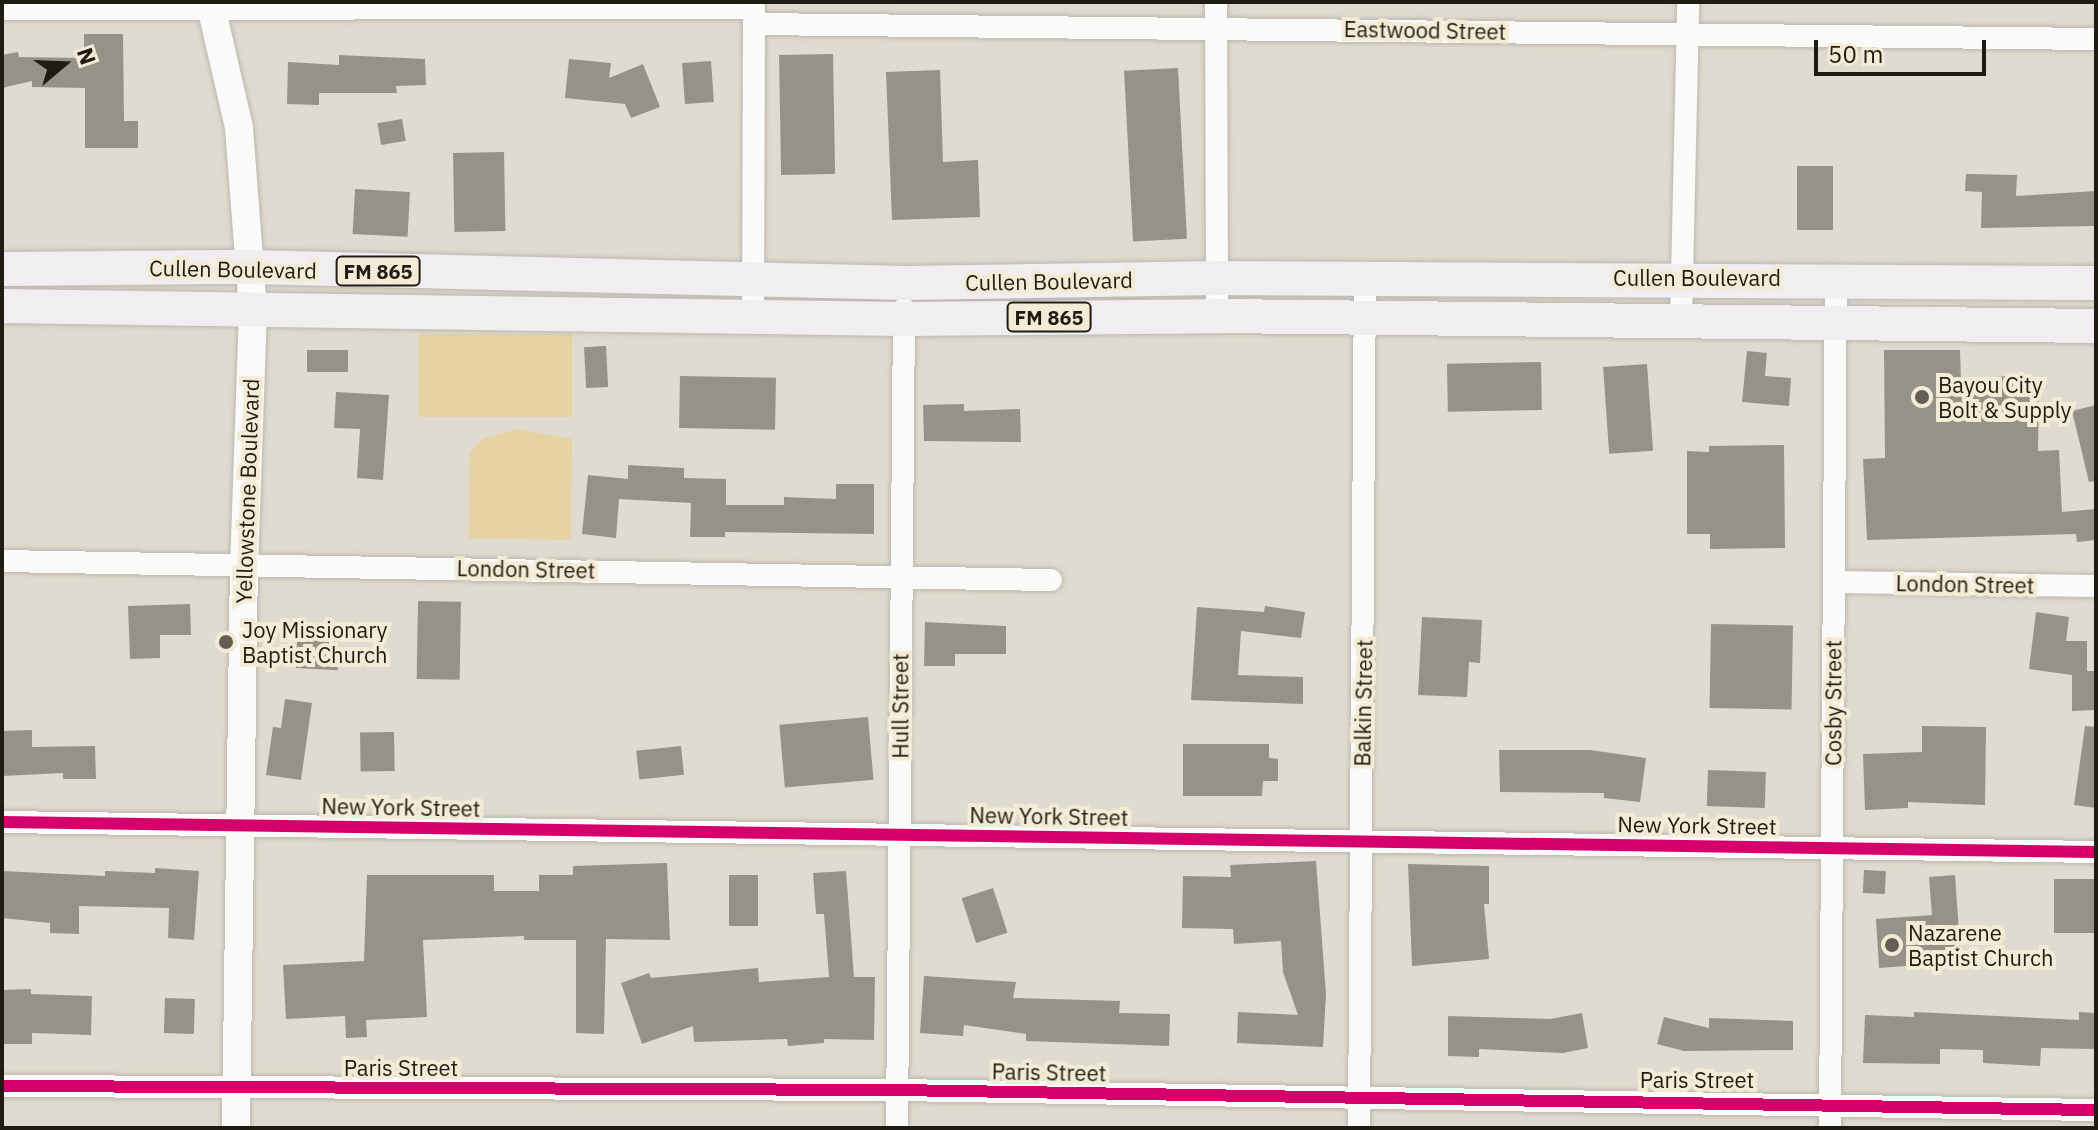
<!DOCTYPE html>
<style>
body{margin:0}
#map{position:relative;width:2098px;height:1130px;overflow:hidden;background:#e0dbd0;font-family:"IBM Plex Sans",sans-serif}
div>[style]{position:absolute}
.green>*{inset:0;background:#e6d2a2;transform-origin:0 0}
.building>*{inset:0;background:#96928a;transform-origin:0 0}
.roads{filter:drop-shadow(0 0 2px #bbb7af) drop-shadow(0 0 2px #bbb7af)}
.minor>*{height:22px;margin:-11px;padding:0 11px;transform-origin:11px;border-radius:11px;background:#fafaf8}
.tertiary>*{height:28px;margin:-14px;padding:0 14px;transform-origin:14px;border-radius:14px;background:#fafaf8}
.primary>*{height:34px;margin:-17px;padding:0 17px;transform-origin:17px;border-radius:17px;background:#f1eef2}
.cycleway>*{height:12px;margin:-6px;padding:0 6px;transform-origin:6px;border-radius:6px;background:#d6006c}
.dots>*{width:22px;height:22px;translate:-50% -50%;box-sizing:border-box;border:4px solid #f3ebd6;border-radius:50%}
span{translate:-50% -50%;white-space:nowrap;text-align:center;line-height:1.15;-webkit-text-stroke:8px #f3ebd6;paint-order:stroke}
.shield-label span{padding:2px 6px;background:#f3ebd6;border:2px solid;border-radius:6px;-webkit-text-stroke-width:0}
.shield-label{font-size:20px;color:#1f1c14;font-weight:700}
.street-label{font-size:22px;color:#1f1c14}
.poi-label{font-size:22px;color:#1f1c14}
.left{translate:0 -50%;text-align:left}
.frame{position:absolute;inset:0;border:4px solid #1f1c14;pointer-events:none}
.north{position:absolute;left:24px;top:24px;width:80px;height:80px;-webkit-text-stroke:6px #f3ebd6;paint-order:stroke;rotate:71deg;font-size:22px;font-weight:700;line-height:32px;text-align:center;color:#1f1c14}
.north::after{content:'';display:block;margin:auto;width:28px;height:36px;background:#1f1c14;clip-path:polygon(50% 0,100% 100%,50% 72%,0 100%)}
.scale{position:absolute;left:1814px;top:40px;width:172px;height:36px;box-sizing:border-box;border:4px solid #1f1c14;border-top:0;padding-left:10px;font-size:24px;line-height:28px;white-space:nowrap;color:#1f1c14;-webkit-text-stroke:6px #f3ebd6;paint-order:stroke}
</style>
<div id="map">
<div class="green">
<div style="left:419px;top:334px;width:153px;height:83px"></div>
<div style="clip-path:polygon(517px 429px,572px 439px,571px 537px,567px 540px,469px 538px,470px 453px,482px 439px)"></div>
</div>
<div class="building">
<div style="clip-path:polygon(84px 34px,123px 34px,124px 121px,138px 121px,138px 148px,85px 148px,85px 88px,32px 87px,32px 81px,2px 88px,2px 55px,18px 52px,19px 57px,84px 58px)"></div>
<div style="left:833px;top:54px;width:120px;height:54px;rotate:89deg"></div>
<div style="clip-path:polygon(339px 55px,425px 59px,426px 85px,396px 86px,397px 93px,319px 93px,319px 105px,287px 104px,288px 62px,339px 65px)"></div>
<div style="clip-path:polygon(569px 59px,611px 63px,609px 78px,643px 64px,660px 107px,631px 118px,625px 104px,565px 98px)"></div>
<div style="left:711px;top:61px;width:41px;height:29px;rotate:86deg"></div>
<div style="left:1178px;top:68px;width:171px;height:54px;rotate:87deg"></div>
<div style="clip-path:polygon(940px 70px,943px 162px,978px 160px,980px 217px,892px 220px,886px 72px)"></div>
<div style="left:402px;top:119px;width:22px;height:25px;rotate:80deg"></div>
<div style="left:504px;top:152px;width:79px;height:51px;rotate:89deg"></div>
<div style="left:1797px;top:166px;width:36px;height:64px"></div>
<div style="clip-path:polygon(1966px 174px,2017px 175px,2016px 196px,2096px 191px,2096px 226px,1981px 228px,1982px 192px,1965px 191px)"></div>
<div style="left:355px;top:189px;width:55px;height:45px;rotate:3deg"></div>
<div style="left:606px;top:346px;width:41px;height:22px;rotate:87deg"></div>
<div style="left:307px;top:350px;width:41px;height:22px"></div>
<div style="clip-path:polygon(1884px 350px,1960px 350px,1961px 381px,2006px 376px,2007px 383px,2039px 384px,2038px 451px,2059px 450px,2062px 512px,2096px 509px,2096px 540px,2077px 542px,2076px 534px,1867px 540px,1863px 459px,1885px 458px)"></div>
<div style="clip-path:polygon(1747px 351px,1767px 353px,1765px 376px,1791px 378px,1789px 406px,1742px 402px)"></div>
<div style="left:1541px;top:362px;width:48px;height:94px;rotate:89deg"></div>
<div style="left:1647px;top:364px;width:87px;height:44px;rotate:86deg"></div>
<div style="left:680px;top:376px;width:96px;height:52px;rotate:1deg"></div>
<div style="clip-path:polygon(336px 392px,389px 395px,383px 480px,357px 478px,360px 429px,334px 428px)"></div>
<div style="clip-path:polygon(964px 404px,964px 411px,1020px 409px,1021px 442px,924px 441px,923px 405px)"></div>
<div style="clip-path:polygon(2096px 405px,2096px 481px,2089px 482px,2072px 411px)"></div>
<div style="clip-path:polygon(1784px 445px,1785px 548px,1710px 549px,1710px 534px,1687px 534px,1687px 451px,1709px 452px,1709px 446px)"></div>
<div style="clip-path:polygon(628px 465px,684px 468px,684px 478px,726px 479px,726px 505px,784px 505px,784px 497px,836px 499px,836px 484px,874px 484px,874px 534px,725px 532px,725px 537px,690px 537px,691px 503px,619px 499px,616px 538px,582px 534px,588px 475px,628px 479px)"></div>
<div style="left:418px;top:601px;width:43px;height:78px;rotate:1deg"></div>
<div style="clip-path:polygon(190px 604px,191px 635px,160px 635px,160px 658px,130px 659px,128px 606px)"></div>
<div style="clip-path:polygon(1265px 606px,1305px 612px,1301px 638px,1241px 631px,1238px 675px,1303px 677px,1303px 704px,1191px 700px,1197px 607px,1264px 612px)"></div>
<div style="clip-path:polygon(2036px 612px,2069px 617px,2066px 641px,2087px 641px,2087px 671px,2096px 671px,2096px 710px,2072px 711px,2072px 675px,2029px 669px)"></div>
<div style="clip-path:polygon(1422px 617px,1482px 620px,1480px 663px,1469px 662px,1467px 697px,1418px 695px)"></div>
<div style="clip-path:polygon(925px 622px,1006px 626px,1006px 654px,955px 654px,955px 666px,924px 666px)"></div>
<div style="left:298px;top:624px;width:42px;height:44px;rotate:3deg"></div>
<div style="left:1711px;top:624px;width:82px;height:84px;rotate:1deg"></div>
<div style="clip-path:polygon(285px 699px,312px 703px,301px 780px,266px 775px,273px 727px,281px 728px)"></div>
<div style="left:868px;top:717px;width:63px;height:89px;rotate:85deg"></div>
<div style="clip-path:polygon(1922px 726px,1986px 727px,1985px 805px,1908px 802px,1908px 808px,1865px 810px,1863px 754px,1922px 752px)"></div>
<div style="clip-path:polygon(2085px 726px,2096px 727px,2096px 808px,2074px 805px)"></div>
<div style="clip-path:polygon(32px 730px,32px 747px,95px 746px,96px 779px,63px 779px,63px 773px,2px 776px,2px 731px)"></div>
<div style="left:394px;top:732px;width:39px;height:34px;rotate:89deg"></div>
<div style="clip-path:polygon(1183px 744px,1269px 744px,1269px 758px,1278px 759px,1278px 781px,1263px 781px,1262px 796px,1183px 796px)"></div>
<div style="left:681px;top:746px;width:29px;height:45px;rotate:84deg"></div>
<div style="clip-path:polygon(1499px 750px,1590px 750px,1646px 758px,1640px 802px,1604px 798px,1604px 793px,1500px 792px)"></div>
<div style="left:1708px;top:770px;width:58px;height:36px;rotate:2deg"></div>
<div style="clip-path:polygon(1316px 861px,1326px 994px,1323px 1047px,1237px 1043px,1238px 1012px,1298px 1015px,1283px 972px,1281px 941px,1234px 944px,1233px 929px,1182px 928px,1183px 876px,1231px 877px,1230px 865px)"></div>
<div style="clip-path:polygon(667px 863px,670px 940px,606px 939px,604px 1034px,576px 1033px,576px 940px,524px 940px,524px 936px,423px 940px,427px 1017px,366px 1020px,367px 1037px,346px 1038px,345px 1016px,286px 1019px,283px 965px,364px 961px,367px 875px,494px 875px,494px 891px,539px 891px,539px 875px,573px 875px,573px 866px)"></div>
<div style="clip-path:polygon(1408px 864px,1489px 866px,1489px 904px,1484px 904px,1489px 959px,1412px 966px)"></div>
<div style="clip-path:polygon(155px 868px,199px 871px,194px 940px,168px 938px,169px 908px,79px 906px,79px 934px,50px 933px,50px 923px,2px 918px,2px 871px,105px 876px,105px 871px,155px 873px)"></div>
<div style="left:1864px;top:870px;width:22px;height:23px;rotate:3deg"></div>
<div style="clip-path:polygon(846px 871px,854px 977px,875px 977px,874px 1040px,824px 1039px,824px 1043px,788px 1046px,787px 1039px,694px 1042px,693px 1026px,642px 1044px,621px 983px,649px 973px,651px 978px,758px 968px,759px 982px,829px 977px,824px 914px,816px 914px,813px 873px)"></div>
<div style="left:729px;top:875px;width:29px;height:51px"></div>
<div style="clip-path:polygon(1955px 875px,1961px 962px,1879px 968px,1876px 919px,1932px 915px,1929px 877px)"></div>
<div style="left:2054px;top:879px;width:42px;height:54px"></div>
<div style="left:993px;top:888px;width:47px;height:33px;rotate:72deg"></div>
<div style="clip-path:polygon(924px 976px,1016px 982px,1013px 998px,1120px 1001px,1119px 1013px,1170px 1014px,1169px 1046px,1026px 1041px,1026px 1034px,964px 1025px,963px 1036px,920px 1033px)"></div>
<div style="clip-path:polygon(31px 989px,31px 994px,92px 996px,91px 1035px,32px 1033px,32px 1044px,2px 1044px,2px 990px)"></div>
<div style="left:165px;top:998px;width:30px;height:35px;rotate:2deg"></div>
<div style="clip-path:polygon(1914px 1012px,2079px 1020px,2079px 1012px,2096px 1013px,2096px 1049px,2041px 1048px,2040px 1066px,1983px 1063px,1983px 1050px,1940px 1049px,1940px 1064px,1863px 1063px,1865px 1015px,1914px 1017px)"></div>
<div style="clip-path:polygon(1582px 1013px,1588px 1048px,1563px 1053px,1479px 1049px,1479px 1057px,1448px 1056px,1448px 1016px,1550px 1019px)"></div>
<div style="clip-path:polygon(1664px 1017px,1709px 1028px,1709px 1018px,1793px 1021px,1793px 1050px,1684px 1051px,1657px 1044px)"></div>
</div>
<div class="roads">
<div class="minor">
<div style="left:1216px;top:2px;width:314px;rotate:89.8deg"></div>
<div style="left:2px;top:9px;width:752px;rotate:-0.08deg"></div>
<div style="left:754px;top:24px;width:1342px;rotate:0.64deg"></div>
<div style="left:753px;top:315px;width:304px;rotate:-89.8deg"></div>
<div style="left:1681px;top:321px;width:319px;rotate:-88.7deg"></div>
<div style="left:2px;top:561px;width:1049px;rotate:1.04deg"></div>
<div style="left:1834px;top:582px;width:262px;rotate:0.9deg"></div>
<div style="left:2px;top:822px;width:2094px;rotate:0.82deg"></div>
<div style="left:2px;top:1086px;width:895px;rotate:0.26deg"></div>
<div style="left:897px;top:1090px;width:1199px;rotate:0.96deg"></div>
<div style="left:897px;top:1128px;width:819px;rotate:-89.51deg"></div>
<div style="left:1359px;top:1128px;width:850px;rotate:-89.6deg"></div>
<div style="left:1830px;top:1128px;width:850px;rotate:-89.6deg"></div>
</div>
<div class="tertiary">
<div style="left:210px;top:2px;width:129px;rotate:77deg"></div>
<div style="left:239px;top:128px;width:183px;rotate:85.6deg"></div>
<div style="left:253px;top:310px;width:252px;rotate:92deg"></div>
<div style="left:244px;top:562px;width:566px;rotate:90.81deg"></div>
</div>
<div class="primary">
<div style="left:2px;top:269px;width:249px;rotate:-0.5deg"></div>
<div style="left:251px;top:267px;width:654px;rotate:1.4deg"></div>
<div style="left:905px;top:283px;width:312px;rotate:-0.9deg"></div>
<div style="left:1217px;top:278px;width:879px;rotate:0.33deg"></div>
<div style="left:2px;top:306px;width:902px;rotate:0.83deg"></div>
<div style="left:904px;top:319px;width:313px;rotate:-0.5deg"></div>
<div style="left:1217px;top:316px;width:879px;rotate:0.65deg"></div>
</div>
</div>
<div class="cycleway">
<div style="left:2px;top:822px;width:2094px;rotate:0.82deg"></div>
<div style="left:2px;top:1086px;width:895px;rotate:0.26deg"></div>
<div style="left:897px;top:1090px;width:1199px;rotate:0.96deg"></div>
</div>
<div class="dots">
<div style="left:1922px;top:397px;background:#635f56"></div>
<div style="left:226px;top:642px;background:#635f56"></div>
<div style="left:1892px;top:945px;background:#635f56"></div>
</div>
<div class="shield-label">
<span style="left:378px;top:271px">FM 865</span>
<span style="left:1049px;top:317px">FM 865</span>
</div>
<div class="street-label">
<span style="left:1425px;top:30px;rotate:1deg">Eastwood Street</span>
<span style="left:233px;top:269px;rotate:1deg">Cullen Boulevard</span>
<span style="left:1697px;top:278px">Cullen Boulevard</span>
<span style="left:1049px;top:281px;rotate:-1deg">Cullen Boulevard</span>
<span style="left:247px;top:491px;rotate:-88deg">Yellowstone Boulevard</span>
<span style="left:526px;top:569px;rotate:1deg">London Street</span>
<span style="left:1965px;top:584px;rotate:1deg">London Street</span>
<span style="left:1363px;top:703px;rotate:-89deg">Balkin Street</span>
<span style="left:1833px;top:703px;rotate:-90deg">Cosby Street</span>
<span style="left:900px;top:706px;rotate:-90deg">Hull Street</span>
<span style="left:401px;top:807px;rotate:1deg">New York Street</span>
<span style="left:1049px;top:816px;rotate:1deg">New York Street</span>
<span style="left:1697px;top:825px;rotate:1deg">New York Street</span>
<span style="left:401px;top:1068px">Paris Street</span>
<span style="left:1049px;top:1072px;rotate:1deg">Paris Street</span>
<span style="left:1697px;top:1080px">Paris Street</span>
</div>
<div class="poi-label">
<span class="left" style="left:1938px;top:397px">Bayou City<br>Bolt &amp; Supply</span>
<span class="left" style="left:242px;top:642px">Joy Missionary<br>Baptist Church</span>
<span class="left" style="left:1908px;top:945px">Nazarene<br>Baptist Church</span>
</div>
<div class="frame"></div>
<div class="north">N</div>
<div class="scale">50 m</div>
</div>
